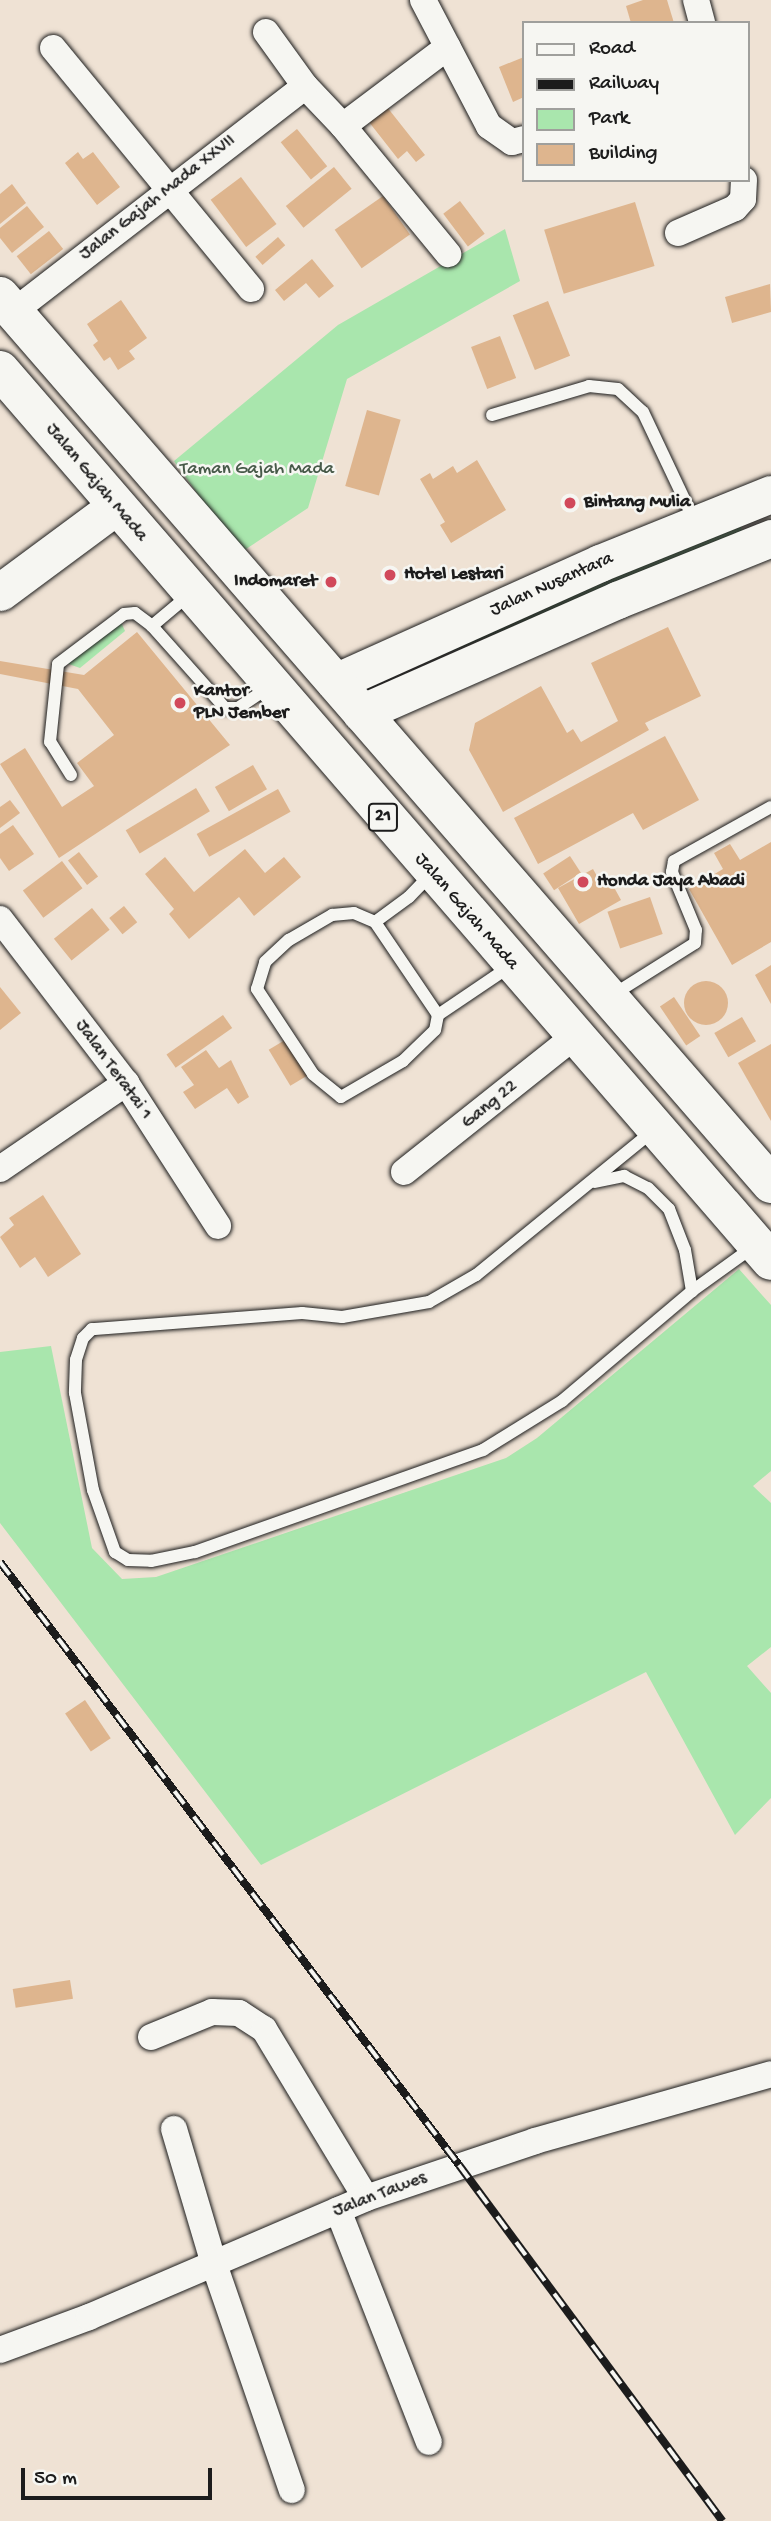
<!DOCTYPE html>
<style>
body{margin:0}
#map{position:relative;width:771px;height:2521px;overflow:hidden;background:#efe2d4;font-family:"Gochi Hand",sans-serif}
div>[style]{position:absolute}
.green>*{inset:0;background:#a9e6ad}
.building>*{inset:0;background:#deb58e;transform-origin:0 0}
.round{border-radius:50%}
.roads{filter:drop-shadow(0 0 2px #1c1c1c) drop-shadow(0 0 2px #1c1c1c)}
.lane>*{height:12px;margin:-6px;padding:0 6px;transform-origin:6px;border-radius:6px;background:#f6f6f2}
.street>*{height:26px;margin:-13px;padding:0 13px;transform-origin:13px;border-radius:13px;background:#f6f6f2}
.secondary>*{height:37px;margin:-18.5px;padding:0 18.5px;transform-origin:18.5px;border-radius:18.5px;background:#f6f6f2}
.highway>*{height:38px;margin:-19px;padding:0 19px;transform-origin:19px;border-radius:19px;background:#f6f6f2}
.rail>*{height:8px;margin-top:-4px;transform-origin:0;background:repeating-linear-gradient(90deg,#f6f6f2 0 16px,#1c1c1c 0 32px);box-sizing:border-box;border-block:2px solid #1c1c1c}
.dots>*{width:19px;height:19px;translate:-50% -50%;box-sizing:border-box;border:4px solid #f6f6f2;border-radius:50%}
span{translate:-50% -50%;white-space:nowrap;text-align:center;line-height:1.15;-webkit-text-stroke:5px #f6f6f2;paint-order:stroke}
.shield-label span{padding:2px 5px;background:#f6f6f2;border:2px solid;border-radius:5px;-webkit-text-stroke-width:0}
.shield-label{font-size:18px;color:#1c1c1c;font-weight:700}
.street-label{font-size:19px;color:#1c1c1c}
.park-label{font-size:19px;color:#465948}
.poi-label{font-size:19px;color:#1c1c1c;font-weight:700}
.left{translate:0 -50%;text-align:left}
.right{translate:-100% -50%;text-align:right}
.legend{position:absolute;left:522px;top:21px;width:228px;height:161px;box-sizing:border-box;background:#f6f6f2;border:2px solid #9f9f9c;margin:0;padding:9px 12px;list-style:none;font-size:21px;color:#1c1c1c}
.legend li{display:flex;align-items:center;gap:14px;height:35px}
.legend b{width:35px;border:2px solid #9f9f9c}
.scale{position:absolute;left:21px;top:2468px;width:191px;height:32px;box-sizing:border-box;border:4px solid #1c1c1c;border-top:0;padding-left:9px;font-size:21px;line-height:24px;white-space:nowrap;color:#1c1c1c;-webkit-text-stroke:5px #f6f6f2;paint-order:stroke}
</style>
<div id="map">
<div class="green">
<div style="clip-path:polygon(505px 229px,520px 281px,347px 379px,308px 508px,240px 553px,174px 461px,338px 325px)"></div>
<div style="clip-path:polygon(741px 524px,742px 532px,414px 667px,413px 661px)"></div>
<div style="clip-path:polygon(120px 620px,125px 631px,80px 668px,66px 663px)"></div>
<div style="clip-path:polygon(739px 1269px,771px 1305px,771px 1471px,753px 1486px,771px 1503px,771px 1647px,747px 1666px,771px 1693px,771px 1798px,735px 1835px,646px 1672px,261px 1865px,0 1523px,0 1352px,51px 1346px,92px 1548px,122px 1579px,156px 1577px,506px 1458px,537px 1438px)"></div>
</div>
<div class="building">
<div style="clip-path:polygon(643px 0,667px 0,674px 23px,631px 23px,626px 6px)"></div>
<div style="clip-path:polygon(524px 57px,524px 97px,513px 102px,499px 67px)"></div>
<div style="clip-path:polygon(387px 107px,425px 155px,416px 162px,407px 151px,398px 159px,369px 122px)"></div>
<div style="left:297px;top:129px;width:48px;height:21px;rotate:51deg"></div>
<div style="clip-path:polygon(78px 152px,83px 159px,93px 152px,120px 187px,97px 205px,65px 163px)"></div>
<div style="left:334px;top:167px;width:28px;height:62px;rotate:51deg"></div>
<div style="left:241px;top:177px;width:59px;height:38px;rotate:53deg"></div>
<div style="clip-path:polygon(12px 184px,26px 203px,0 224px,0 194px)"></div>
<div style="left:383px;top:196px;width:47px;height:59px;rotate:55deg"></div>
<div style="left:460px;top:201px;width:41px;height:21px;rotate:53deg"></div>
<div style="left:635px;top:202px;width:67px;height:95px;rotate:73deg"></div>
<div style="clip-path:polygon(27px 206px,44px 227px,12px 253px,0 238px,0 228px)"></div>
<div style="left:49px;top:231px;width:23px;height:41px;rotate:52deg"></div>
<div style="left:278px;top:237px;width:11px;height:30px;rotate:49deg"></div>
<div style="clip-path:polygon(312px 259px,334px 286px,319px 298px,306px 283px,284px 301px,275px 290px)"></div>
<div style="clip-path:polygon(770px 284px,771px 312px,732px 323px,725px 297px)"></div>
<div style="clip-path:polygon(121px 300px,147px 338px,129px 351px,135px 359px,118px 370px,110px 357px,104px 361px,93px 345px,98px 341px,87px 324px)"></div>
<div style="left:548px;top:301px;width:59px;height:38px;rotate:68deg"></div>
<div style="left:500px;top:336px;width:45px;height:31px;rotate:69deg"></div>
<div style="left:367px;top:410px;width:35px;height:79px;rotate:16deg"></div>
<div style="clip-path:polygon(477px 460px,506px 510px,451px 543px,440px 525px,445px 522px,420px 479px,430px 473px,433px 479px,453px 466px,457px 473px)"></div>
<div style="clip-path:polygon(668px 627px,701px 696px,645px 723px,649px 730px,503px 812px,469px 750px,475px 723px,541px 686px,567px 733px,573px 729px,581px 742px,618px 721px,591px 663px)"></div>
<div style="clip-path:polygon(137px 632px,230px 745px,59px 858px,0 764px,25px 748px,62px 807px,94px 786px,77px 763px,114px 735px,78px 689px,0 674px,0 661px,84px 675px)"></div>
<div style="clip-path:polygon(665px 736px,699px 800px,643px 830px,633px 813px,538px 864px,514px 818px)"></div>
<div style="left:253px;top:765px;width:28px;height:44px;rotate:60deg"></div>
<div style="left:196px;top:788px;width:27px;height:82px;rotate:59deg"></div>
<div style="left:278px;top:789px;width:26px;height:93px;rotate:61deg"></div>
<div style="clip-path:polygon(10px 800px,20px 813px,0 828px,0 807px)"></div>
<div style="clip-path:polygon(13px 825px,34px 854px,9px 871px,0 858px,0 834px)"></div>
<div style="clip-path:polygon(771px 842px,771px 942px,732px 965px,689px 889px,723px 869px,714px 853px,730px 844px,740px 860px)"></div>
<div style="clip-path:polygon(245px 849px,265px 873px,284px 857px,301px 877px,254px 916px,239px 897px,189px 939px,169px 914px,174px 909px,145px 874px,165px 857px,194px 892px)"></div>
<div style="left:79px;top:852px;width:31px;height:14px;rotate:52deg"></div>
<div style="left:570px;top:856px;width:20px;height:32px;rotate:57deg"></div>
<div style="left:62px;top:861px;width:34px;height:49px;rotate:53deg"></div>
<div style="clip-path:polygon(593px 869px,602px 885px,610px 880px,621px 900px,579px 924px,558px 888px)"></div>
<div style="left:650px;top:897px;width:39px;height:45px;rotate:71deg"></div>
<div style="left:124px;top:906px;width:21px;height:19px;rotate:51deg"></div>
<div style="left:92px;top:908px;width:28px;height:49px;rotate:51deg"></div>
<div style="clip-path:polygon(771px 965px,771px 1004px,755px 975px)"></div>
<div class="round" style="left:684px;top:981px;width:44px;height:44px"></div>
<div style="clip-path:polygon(0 987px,21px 1013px,0 1030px)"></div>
<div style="left:674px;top:997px;width:47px;height:17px;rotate:56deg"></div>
<div style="left:223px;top:1015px;width:16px;height:69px;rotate:55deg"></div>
<div style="left:742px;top:1017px;width:28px;height:32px;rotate:60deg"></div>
<div style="left:285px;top:1040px;width:42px;height:19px;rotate:59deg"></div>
<div style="clip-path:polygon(771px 1044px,771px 1121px,738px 1063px)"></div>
<div style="clip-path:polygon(206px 1050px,219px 1068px,231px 1060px,249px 1097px,238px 1104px,227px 1088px,195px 1109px,183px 1092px,194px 1085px,181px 1067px)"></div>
<div style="clip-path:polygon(43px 1195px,81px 1254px,48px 1277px,35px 1257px,20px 1268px,0 1237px,14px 1225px,9px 1218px)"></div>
<div style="left:85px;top:1700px;width:46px;height:24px;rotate:56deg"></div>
<div style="left:70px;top:1980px;width:19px;height:58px;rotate:81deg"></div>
</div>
<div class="roads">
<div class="lane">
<div style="left:492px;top:415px;width:101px;rotate:-16.6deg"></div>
<div style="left:589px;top:386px;width:29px;rotate:6deg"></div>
<div style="left:618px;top:389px;width:34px;rotate:43deg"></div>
<div style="left:643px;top:412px;width:119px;rotate:64.7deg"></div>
<div style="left:190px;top:594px;width:50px;rotate:139.9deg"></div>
<div style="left:152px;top:626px;width:110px;rotate:48.3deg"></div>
<div style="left:225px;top:708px;width:13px"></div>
<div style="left:238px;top:708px;width:36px;rotate:-34deg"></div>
<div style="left:71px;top:775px;width:39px;rotate:-122deg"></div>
<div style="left:50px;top:742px;width:78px;rotate:-84.1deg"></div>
<div style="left:58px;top:664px;width:83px;rotate:-37.1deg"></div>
<div style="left:124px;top:614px;width:11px;rotate:-5deg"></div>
<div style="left:135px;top:613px;width:21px;rotate:37deg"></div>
<div style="left:354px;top:913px;width:23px;rotate:23deg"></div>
<div style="left:375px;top:922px;width:112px;rotate:55.9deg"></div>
<div style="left:438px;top:1015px;width:15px;rotate:101deg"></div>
<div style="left:435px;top:1030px;width:45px;rotate:135.9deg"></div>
<div style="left:403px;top:1061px;width:72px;rotate:149.9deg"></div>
<div style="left:341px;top:1097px;width:36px;rotate:-141deg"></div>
<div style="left:313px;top:1074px;width:102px;rotate:-123.4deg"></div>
<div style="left:257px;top:989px;width:28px;rotate:-73deg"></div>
<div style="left:265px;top:962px;width:33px;rotate:-43deg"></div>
<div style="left:289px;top:940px;width:50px;rotate:-30.2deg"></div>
<div style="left:332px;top:915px;width:22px;rotate:-5deg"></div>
<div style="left:375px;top:922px;width:42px;rotate:-36.3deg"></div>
<div style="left:409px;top:897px;width:33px;rotate:-46deg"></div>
<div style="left:611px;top:996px;width:99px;rotate:-32.2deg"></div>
<div style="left:695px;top:943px;width:13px;rotate:-86deg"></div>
<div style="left:696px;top:930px;width:63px;rotate:-112.5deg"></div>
<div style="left:672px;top:872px;width:11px;rotate:-80deg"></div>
<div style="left:674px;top:861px;width:111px;rotate:-29.1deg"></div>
<div style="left:438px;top:1015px;width:86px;rotate:-34.1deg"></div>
<div style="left:654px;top:1130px;width:230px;rotate:140.8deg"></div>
<div style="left:476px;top:1275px;width:54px;rotate:150.1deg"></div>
<div style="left:429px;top:1302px;width:88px;rotate:170.2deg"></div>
<div style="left:342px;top:1317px;width:40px;rotate:-174.3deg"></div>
<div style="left:302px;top:1313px;width:211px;rotate:175.6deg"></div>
<div style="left:92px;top:1329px;width:13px;rotate:135deg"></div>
<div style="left:83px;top:1338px;width:23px;rotate:108deg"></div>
<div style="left:76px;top:1360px;width:33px;rotate:92deg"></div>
<div style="left:75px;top:1393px;width:99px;rotate:79.5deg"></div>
<div style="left:93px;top:1490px;width:66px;rotate:70.5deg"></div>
<div style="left:115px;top:1552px;width:15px;rotate:32deg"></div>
<div style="left:128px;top:1560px;width:23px;rotate:2deg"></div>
<div style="left:151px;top:1561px;width:45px;rotate:-11.6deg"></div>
<div style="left:195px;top:1552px;width:306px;rotate:-19.5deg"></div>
<div style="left:483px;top:1450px;width:93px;rotate:-31.8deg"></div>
<div style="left:562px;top:1401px;width:170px;rotate:-40.2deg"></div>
<div style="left:692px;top:1291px;width:75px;rotate:-35.8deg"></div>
<div style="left:595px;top:1182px;width:30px;rotate:-12deg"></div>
<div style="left:624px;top:1176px;width:27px;rotate:27deg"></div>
<div style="left:648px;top:1188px;width:30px;rotate:45deg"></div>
<div style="left:669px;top:1209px;width:44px;rotate:68.7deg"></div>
<div style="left:685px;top:1250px;width:42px;rotate:80.3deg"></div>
</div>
<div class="street">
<div style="left:423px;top:0;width:142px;rotate:62.4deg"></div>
<div style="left:489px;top:126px;width:28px;rotate:35deg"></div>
<div style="left:512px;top:142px;width:12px;rotate:-14deg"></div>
<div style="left:696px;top:0;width:24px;rotate:75deg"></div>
<div style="left:266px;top:32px;width:67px;rotate:54.2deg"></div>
<div style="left:305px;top:86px;width:55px;rotate:46.5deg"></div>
<div style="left:343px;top:126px;width:131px;rotate:-37deg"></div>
<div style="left:53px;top:48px;width:312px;rotate:50.6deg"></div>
<div style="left:343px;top:126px;width:166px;rotate:50.6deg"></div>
<div style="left:678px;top:233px;width:62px;rotate:-23.7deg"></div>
<div style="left:735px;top:208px;width:12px;rotate:-48deg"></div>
<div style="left:743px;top:199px;width:19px;rotate:-87deg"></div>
<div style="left:13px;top:312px;width:369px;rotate:-37.7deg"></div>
<div style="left:0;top:919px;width:207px;rotate:52.5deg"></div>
<div style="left:126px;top:1083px;width:170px;rotate:57.2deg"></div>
<div style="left:0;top:1169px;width:153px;rotate:-34.3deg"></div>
<div style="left:404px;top:1172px;width:217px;rotate:-38.5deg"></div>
<div style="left:151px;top:2037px;width:66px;rotate:-22.3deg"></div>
<div style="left:212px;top:2012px;width:27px;rotate:2deg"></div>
<div style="left:239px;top:2013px;width:30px;rotate:33deg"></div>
<div style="left:264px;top:2029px;width:197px;rotate:58.9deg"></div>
<div style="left:174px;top:2129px;width:141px;rotate:73.5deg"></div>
<div style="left:214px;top:2264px;width:239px;rotate:71deg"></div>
<div style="left:338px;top:2210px;width:249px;rotate:68.6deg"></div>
<div style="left:0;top:2350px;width:95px;rotate:-20.3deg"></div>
<div style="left:89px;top:2317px;width:301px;rotate:-23.2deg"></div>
<div style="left:366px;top:2198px;width:178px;rotate:-18.6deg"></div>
<div style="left:535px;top:2141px;width:245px;rotate:-15.8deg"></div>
</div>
<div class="secondary">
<div style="left:0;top:592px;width:143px;rotate:-36.5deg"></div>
<div style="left:335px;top:682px;width:290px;rotate:-24.2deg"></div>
<div style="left:600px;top:563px;width:184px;rotate:-22deg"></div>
<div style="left:361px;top:713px;width:280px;rotate:-23.8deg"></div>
<div style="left:617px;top:600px;width:166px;rotate:-21.9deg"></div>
</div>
<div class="highway">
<div style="left:0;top:296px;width:1176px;rotate:49.03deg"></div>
<div style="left:0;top:370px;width:1178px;rotate:49.13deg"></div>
</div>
</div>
<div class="rail">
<div style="left:0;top:1562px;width:758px;rotate:52.72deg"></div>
<div style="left:459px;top:2165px;width:443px;rotate:53.5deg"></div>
</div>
<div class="dots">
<div style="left:570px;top:503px;background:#d1495b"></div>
<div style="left:390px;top:575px;background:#d1495b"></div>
<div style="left:331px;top:582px;background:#d1495b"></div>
<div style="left:180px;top:703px;background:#d1495b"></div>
<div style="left:583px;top:882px;background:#d1495b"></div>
</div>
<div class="shield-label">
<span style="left:383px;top:817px">21</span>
</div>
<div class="street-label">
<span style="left:158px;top:198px;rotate:-38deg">Jalan Gajah Mada XXVII</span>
<span style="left:96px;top:483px;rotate:50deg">Jalan Gajah Mada</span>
<span style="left:552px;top:585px;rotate:-24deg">Jalan Nusantara</span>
<span style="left:466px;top:912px;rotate:49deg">Jalan Gajah Mada</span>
<span style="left:113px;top:1070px;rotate:54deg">Jalan Teratai 1</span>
<span style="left:490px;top:1105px;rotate:-39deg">Gang 22</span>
<span style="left:380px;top:2195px;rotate:-21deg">Jalan Tawes</span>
</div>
<div class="park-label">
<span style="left:257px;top:470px">Taman Gajah Mada</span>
</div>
<div class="poi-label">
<span class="left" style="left:584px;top:503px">Bintang Mulia</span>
<span class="left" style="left:404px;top:575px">Hotel Lestari</span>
<span class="right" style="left:317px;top:582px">Indomaret</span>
<span class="left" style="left:194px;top:703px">Kantor<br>PLN Jember</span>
<span class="left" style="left:597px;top:882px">Honda Jaya Abadi</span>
</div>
<ul class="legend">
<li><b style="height:9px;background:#f6f6f2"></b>Road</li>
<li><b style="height:9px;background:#1c1c1c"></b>Railway</li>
<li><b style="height:19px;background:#a9e6ad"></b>Park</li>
<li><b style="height:19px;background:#deb58e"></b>Building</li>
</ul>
<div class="scale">50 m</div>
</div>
